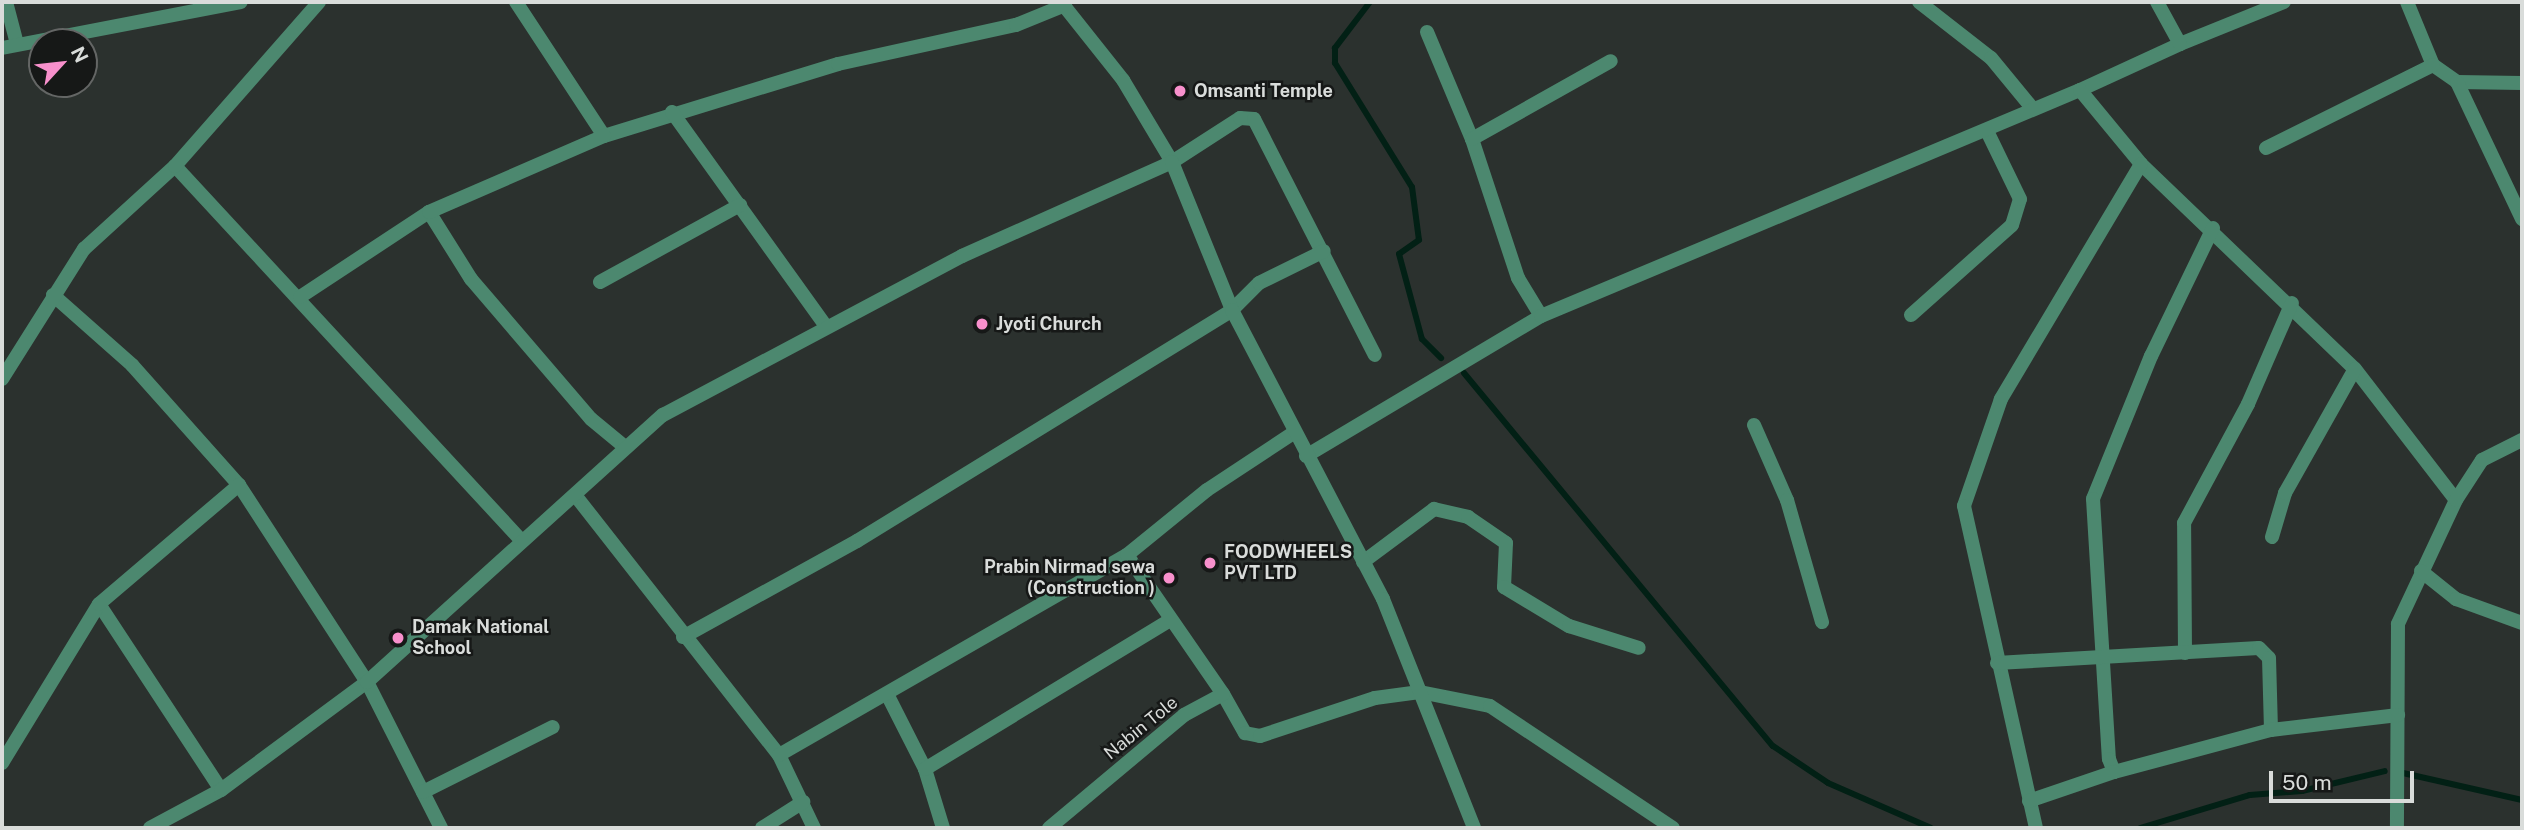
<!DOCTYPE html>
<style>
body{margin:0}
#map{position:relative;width:2524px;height:830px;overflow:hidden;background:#2b312e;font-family:"Public Sans",sans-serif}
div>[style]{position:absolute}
.stream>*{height:6px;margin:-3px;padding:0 3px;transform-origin:3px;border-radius:3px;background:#022015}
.minor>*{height:14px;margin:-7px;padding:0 7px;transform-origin:7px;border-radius:7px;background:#4c886f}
.dots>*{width:19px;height:19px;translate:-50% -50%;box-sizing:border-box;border:4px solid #161817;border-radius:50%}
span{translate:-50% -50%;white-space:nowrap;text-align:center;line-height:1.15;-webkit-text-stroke:5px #161817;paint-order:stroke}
.poi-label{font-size:18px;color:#d9dcda;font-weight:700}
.left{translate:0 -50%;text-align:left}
.right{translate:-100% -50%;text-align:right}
.street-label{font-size:18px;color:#d9dcda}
.frame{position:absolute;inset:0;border:4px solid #d9dcda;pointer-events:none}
.north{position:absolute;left:28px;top:28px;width:70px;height:70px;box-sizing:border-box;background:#161817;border:2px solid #646665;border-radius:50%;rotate:63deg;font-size:19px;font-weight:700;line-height:28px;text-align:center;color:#d9dcda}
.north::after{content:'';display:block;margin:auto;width:24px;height:32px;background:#f890cc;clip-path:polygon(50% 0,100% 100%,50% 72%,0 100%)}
.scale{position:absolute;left:2269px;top:771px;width:145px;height:32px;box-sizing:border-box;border:4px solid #d9dcda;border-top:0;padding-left:9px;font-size:21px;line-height:24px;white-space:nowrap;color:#d9dcda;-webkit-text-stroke:5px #161817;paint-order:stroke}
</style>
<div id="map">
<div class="stream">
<div style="left:1370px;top:2px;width:58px;rotate:127.3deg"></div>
<div style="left:1335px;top:48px;width:15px;rotate:90deg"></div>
<div style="left:1335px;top:63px;width:146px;rotate:58.2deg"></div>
<div style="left:1412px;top:187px;width:53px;rotate:82.5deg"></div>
<div style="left:1419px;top:240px;width:24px;rotate:145deg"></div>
<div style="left:1399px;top:254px;width:88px;rotate:74.9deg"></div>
<div style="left:1422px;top:339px;width:27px;rotate:45deg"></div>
<div style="left:1464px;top:373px;width:484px;rotate:50.4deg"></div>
<div style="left:1773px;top:746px;width:66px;rotate:33.9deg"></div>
<div style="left:1828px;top:783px;width:112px;rotate:23.6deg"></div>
<div style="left:2403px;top:773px;width:122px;rotate:12.8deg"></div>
<div style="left:2140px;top:828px;width:115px;rotate:-16.7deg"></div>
<div style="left:2250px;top:795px;width:52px;rotate:-4.4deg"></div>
<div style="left:2302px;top:791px;width:85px;rotate:-13.5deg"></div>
</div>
<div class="minor">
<div style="left:6px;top:2px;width:43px;rotate:75.3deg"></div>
<div style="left:516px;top:2px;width:160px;rotate:56.7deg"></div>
<div style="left:604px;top:136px;width:245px;rotate:-17.1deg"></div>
<div style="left:838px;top:64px;width:182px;rotate:-12.4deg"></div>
<div style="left:1016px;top:25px;width:53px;rotate:-22.2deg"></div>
<div style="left:1061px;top:2px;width:100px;rotate:51.5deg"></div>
<div style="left:1123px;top:80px;width:96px;rotate:59.1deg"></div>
<div style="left:1172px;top:162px;width:81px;rotate:-32.9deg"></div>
<div style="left:1240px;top:118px;width:14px;rotate:4deg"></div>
<div style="left:1254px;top:119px;width:265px;rotate:62.9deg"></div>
<div style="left:1919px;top:2px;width:91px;rotate:37.9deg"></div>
<div style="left:1991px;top:58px;width:66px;rotate:50.5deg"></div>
<div style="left:2407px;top:2px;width:68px;rotate:67.6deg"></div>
<div style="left:2433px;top:65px;width:29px;rotate:35deg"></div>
<div style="left:2457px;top:82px;width:65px;rotate:0.9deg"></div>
<div style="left:1427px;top:32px;width:116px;rotate:67.2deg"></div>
<div style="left:1472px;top:139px;width:146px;rotate:71.7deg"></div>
<div style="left:1518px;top:278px;width:44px;rotate:58.8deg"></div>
<div style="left:2180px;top:44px;width:112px;rotate:-22deg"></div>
<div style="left:2px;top:48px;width:243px;rotate:-10.9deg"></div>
<div style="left:2457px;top:82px;width:152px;rotate:64.6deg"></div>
<div style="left:2080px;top:90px;width:110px;rotate:-24.7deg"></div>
<div style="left:2180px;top:44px;width:48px;rotate:-118.7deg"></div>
<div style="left:672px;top:112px;width:262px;rotate:54.3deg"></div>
<div style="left:1472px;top:139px;width:159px;rotate:-29.3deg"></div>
<div style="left:2266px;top:148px;width:186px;rotate:-26.4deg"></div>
<div style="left:2141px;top:164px;width:296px;rotate:43.8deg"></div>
<div style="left:2355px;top:369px;width:165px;rotate:52.4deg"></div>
<div style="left:2456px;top:500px;width:137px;rotate:115.1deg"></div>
<div style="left:2398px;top:624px;width:204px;rotate:90.3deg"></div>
<div style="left:175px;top:166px;width:510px;rotate:47.23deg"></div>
<div style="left:429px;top:212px;width:79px;rotate:57.9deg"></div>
<div style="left:471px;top:279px;width:184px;rotate:49.4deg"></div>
<div style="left:591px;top:419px;width:44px;rotate:39.5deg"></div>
<div style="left:2213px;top:228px;width:142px;rotate:115.8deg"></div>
<div style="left:2151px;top:356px;width:154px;rotate:112.1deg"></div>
<div style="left:2093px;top:499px;width:260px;rotate:86.5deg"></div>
<div style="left:2109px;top:759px;width:14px;rotate:69deg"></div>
<div style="left:2114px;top:772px;width:163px;rotate:-15deg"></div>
<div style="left:600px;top:282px;width:160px;rotate:-28.8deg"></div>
<div style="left:53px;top:295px;width:106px;rotate:41.5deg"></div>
<div style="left:132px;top:365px;width:161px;rotate:48.3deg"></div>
<div style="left:239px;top:485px;width:235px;rotate:57deg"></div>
<div style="left:367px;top:682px;width:164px;rotate:63.1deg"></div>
<div style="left:300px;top:297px;width:154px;rotate:-33.4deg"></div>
<div style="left:429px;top:212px;width:191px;rotate:-23.5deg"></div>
<div style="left:1911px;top:315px;width:135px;rotate:-41.7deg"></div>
<div style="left:2012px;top:225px;width:27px;rotate:-73deg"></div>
<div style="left:2020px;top:199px;width:76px;rotate:-115.9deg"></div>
<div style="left:2px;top:379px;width:154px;rotate:-57.8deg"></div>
<div style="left:84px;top:249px;width:123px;rotate:-42.4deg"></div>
<div style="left:175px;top:166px;width:218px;rotate:-48.7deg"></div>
<div style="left:1754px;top:425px;width:82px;rotate:66.3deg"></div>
<div style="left:1787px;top:500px;width:127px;rotate:74deg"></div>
<div style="left:1306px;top:456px;width:274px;rotate:-30.8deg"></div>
<div style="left:1541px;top:316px;width:584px;rotate:-22.75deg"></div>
<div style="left:2080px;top:90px;width:96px;rotate:50.5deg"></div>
<div style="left:2141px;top:164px;width:274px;rotate:120.8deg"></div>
<div style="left:2001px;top:399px;width:113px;rotate:109.1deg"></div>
<div style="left:1964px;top:506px;width:330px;rotate:77.4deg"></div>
<div style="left:575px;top:495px;width:330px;rotate:51.9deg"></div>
<div style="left:779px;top:755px;width:81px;rotate:64.4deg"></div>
<div style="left:2456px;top:500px;width:48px;rotate:-57deg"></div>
<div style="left:2482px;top:460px;width:45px;rotate:-26.6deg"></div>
<div style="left:2272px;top:537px;width:46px;rotate:-73.5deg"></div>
<div style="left:2285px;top:493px;width:142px;rotate:-60.6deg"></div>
<div style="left:1363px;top:562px;width:89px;rotate:-36.7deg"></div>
<div style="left:1434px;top:509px;width:35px;rotate:13deg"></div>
<div style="left:1468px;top:517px;width:46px;rotate:34.4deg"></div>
<div style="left:1506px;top:543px;width:44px;rotate:92.6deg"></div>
<div style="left:1504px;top:587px;width:76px;rotate:31deg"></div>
<div style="left:1569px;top:626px;width:73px;rotate:17.4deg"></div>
<div style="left:2421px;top:571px;width:45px;rotate:38.7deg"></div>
<div style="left:2456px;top:599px;width:70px;rotate:20deg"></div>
<div style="left:99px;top:604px;width:222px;rotate:56.7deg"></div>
<div style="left:683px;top:637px;width:199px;rotate:-28.9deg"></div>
<div style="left:857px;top:541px;width:440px;rotate:-31.6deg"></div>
<div style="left:1232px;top:310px;width:38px;rotate:-45deg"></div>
<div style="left:1259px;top:283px;width:72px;rotate:-26.2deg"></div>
<div style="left:2185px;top:653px;width:130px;rotate:-90.4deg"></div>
<div style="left:2184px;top:523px;width:135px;rotate:-61.7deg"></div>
<div style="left:2248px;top:404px;width:110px;rotate:-66.5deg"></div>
<div style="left:1997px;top:663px;width:262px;rotate:-3.3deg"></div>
<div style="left:2259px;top:648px;width:14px;rotate:45deg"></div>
<div style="left:2269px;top:658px;width:72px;rotate:88.4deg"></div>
<div style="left:2271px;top:730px;width:128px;rotate:-6.7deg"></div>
<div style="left:887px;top:694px;width:84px;rotate:63.1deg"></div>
<div style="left:925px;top:769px;width:62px;rotate:73deg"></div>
<div style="left:1223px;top:694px;width:45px;rotate:60.6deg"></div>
<div style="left:1245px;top:733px;width:15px;rotate:11deg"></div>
<div style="left:1260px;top:736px;width:121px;rotate:-18.3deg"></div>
<div style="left:1375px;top:698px;width:45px;rotate:-7.6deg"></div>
<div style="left:1420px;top:692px;width:71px;rotate:11.3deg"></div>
<div style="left:1490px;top:706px;width:220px;rotate:33.7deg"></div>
<div style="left:779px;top:755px;width:401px;rotate:-29.9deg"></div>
<div style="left:1127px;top:555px;width:103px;rotate:-39.1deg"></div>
<div style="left:1207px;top:490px;width:105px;rotate:-33.4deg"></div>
<div style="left:2px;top:763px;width:186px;rotate:-58.6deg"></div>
<div style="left:99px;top:604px;width:184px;rotate:-40.4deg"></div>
<div style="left:925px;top:769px;width:287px;rotate:-31.3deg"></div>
<div style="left:423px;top:792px;width:145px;rotate:-26.6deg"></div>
<div style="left:2029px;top:801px;width:90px;rotate:-18.8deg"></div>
<div style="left:150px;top:828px;width:81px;rotate:-28.2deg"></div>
<div style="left:221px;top:790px;width:182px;rotate:-36.5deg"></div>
<div style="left:367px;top:682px;width:399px;rotate:-42.1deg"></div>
<div style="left:663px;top:415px;width:339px;rotate:-28deg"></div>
<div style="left:962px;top:256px;width:230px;rotate:-24.1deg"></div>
<div style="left:1172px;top:162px;width:160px;rotate:67.9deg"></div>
<div style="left:1232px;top:310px;width:326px;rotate:62.4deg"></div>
<div style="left:1383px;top:599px;width:246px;rotate:68.3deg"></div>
<div style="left:762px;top:828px;width:49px;rotate:-32.4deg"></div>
<div style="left:1049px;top:828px;width:176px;rotate:-39.9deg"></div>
<div style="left:1184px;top:715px;width:44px;rotate:-28.3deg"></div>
<div style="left:1223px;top:694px;width:169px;rotate:-124.6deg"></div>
</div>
<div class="dots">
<div style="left:1180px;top:91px;background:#f890cc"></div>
<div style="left:982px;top:324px;background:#f890cc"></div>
<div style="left:1210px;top:563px;background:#f890cc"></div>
<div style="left:1169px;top:578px;background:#f890cc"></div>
<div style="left:398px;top:638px;background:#f890cc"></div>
</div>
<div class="poi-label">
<span class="left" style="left:1194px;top:91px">Omsanti Temple</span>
<span class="left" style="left:996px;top:324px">Jyoti Church</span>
<span class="left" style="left:1224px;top:563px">FOODWHEELS<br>PVT LTD</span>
<span class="right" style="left:1155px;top:578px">Prabin Nirmad sewa<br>(Construction )</span>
<span class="left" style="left:412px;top:638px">Damak National<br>School</span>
</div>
<div class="street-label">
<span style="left:1141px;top:728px;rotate:-39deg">Nabin Tole</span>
</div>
<div class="frame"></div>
<div class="north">N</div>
<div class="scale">50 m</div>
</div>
